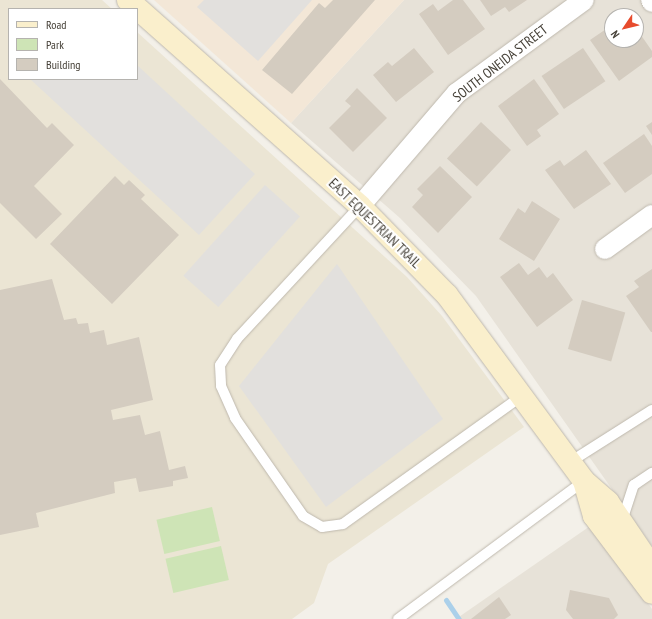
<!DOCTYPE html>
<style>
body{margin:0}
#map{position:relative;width:652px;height:619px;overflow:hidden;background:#f3f0e9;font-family:"PT Sans Narrow",sans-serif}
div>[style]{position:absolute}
.residential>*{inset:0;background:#e7e2d8}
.commercial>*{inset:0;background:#f3e7d7}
.education>*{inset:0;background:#ebe5d4}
.green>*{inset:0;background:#cee4b6;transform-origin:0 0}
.parking>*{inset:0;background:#e2e0dd;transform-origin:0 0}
.stream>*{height:5px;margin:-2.5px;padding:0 2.5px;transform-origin:2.5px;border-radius:2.5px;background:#abd0ea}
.building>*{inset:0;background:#d4ccc0;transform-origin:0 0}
.roads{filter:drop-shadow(0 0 1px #beb8ad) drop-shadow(0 0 1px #beb8ad)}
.lane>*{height:10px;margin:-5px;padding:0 5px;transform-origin:5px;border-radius:5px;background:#fff}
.street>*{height:20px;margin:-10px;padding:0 10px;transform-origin:10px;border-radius:10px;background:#fff}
.secondary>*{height:22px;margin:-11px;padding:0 11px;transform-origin:11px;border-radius:11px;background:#faefcc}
span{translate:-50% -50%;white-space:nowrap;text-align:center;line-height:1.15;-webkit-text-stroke:4px #fff;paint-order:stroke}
.street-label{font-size:14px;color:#464138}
.legend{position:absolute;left:8px;top:8px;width:130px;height:72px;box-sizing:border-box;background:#fff;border:1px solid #b5b3af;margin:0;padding:5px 7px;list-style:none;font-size:12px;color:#464138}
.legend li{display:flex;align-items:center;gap:8px;height:20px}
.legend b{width:20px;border:1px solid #b5b3af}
.north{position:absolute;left:604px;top:8px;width:40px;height:40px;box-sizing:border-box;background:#fff;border:1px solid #b5b3af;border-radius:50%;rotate:235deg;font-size:11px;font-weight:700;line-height:16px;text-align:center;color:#464138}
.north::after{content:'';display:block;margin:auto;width:14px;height:18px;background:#e74b2d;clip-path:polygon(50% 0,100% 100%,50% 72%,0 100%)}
</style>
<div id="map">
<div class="residential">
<div style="clip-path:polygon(evenodd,404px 0,652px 0,652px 546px,476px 296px,400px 218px,291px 123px,404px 0,612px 16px,636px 16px,636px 40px,612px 40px,612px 16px)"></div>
<div style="clip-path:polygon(593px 524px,652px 609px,652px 619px,456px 619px)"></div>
</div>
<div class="commercial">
<div style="clip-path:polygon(154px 0,404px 0,291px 123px)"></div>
</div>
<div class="education">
<div style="clip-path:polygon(0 0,102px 0,112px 9px,9px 9px,9px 79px,137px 79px,137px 32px,407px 277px,442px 316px,524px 427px,328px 564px,314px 603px,292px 619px,0 619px)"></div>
</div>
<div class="green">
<div style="left:212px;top:507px;width:35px;height:57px;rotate:77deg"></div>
<div style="left:221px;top:546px;width:35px;height:57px;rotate:77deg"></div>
</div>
<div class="parking">
<div style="clip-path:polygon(204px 0,312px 0,258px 61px,197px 7px)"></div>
<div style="clip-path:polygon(137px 65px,255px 174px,199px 235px,30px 79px,137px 79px)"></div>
<div style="left:265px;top:185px;width:47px;height:122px;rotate:42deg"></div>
<div style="clip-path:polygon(337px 264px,443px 419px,326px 507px,239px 386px)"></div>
</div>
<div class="stream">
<div style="left:446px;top:600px;width:23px;rotate:56deg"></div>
</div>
<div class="building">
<div style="clip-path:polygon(333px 0,375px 0,292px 94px,262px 70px,319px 3px,325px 8px)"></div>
<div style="clip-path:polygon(453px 0,463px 0,485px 29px,448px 55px,419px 14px,433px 4px,438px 11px)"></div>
<div style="clip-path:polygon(480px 0,527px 0,509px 12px,505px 7px,491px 16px)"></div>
<div style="clip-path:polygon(612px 25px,612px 40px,636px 40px,636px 28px,652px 51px,652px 57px,619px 81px,590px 40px)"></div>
<div style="clip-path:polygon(414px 48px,434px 72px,396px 102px,373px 75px,388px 62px,392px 66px)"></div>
<div style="left:583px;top:48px;width:40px;height:50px;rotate:56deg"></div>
<div style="clip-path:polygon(0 79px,47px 128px,52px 123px,74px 145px,34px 186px,62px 214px,36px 239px,0 203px)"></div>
<div style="clip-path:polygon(534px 79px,559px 114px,537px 130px,541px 136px,527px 146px,498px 106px)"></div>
<div style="clip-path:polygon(357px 88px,387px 118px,353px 152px,329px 128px,351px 106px,345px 101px)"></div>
<div style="left:481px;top:122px;width:41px;height:50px;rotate:43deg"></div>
<div style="clip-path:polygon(652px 122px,652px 135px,646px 126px)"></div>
<div style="clip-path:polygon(644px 134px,652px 146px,652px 174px,625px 193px,603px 163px)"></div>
<div style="clip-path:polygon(586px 150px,611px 184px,574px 209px,545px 170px,560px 160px,564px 166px)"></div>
<div style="clip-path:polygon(440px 166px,472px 197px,438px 233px,412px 207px,423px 195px,417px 189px)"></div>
<div style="clip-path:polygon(115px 176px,124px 185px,129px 180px,145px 195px,141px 199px,179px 235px,112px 304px,50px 244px)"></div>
<div style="clip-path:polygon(532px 201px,560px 219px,534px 261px,499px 239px,518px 208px,525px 213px)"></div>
<div style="clip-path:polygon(519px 263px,528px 275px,539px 267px,547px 278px,553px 273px,573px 300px,537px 327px,500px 277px)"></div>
<div style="clip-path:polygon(652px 269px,652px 332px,651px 332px,626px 296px,639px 287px,634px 281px)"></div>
<div style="clip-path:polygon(52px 279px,64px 320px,76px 318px,78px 324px,88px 323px,90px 333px,104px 330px,107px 345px,139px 337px,153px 400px,111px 410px,113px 420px,140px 415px,145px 435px,160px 431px,169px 470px,185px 466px,188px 478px,173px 481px,173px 486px,139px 492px,136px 478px,114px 482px,115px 493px,36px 513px,39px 527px,0 535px,0 290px)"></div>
<div style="left:582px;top:300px;width:45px;height:51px;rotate:16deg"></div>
<div style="clip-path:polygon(570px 590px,609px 598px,618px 615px,614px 619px,573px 619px,566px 610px)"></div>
<div style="clip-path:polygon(499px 597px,511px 615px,505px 619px,471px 619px)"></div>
</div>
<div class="roads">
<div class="lane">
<div style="left:360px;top:206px;width:181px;rotate:132.8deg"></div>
<div style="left:237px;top:339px;width:31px;rotate:123deg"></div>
<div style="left:220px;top:365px;width:21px;rotate:87deg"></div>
<div style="left:221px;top:386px;width:35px;rotate:66deg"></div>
<div style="left:235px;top:418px;width:119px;rotate:55.2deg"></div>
<div style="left:303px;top:516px;width:22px;rotate:30deg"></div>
<div style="left:322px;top:527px;width:21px;rotate:-8deg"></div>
<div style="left:343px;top:524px;width:221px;rotate:-35.6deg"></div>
<div style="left:570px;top:462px;width:97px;rotate:-32.4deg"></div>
<div style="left:622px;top:521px;width:38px;rotate:-72deg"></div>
<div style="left:634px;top:485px;width:22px;rotate:-34deg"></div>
<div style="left:398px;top:619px;width:232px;rotate:-36.6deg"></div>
</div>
<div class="street">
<div style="left:651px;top:0;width:2px;rotate:63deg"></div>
<div style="left:360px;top:206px;width:149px;rotate:-49.4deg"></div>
<div style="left:457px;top:93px;width:157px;rotate:-36.2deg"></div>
<div style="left:605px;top:249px;width:58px;rotate:-35.9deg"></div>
</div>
<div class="secondary">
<div style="left:128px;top:0;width:310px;rotate:41.6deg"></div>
<div style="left:360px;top:206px;width:124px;rotate:45.7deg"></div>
<div style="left:447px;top:295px;width:231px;rotate:53.6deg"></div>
<div style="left:584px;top:481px;width:32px;rotate:41deg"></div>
<div style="left:608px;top:502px;width:78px;rotate:55.9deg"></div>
<div style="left:584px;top:481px;width:36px;rotate:74deg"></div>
<div style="left:594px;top:516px;width:96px;rotate:53deg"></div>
</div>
</div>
<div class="street-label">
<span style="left:500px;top:63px;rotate:-38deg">SOUTH ONEIDA STREET</span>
<span style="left:375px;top:223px;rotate:44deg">EAST EQUESTRIAN TRAIL</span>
</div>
<ul class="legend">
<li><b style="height:5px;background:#faefcc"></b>Road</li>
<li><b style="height:11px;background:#cee4b6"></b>Park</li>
<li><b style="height:11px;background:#d4ccc0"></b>Building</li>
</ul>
<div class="north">N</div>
</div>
